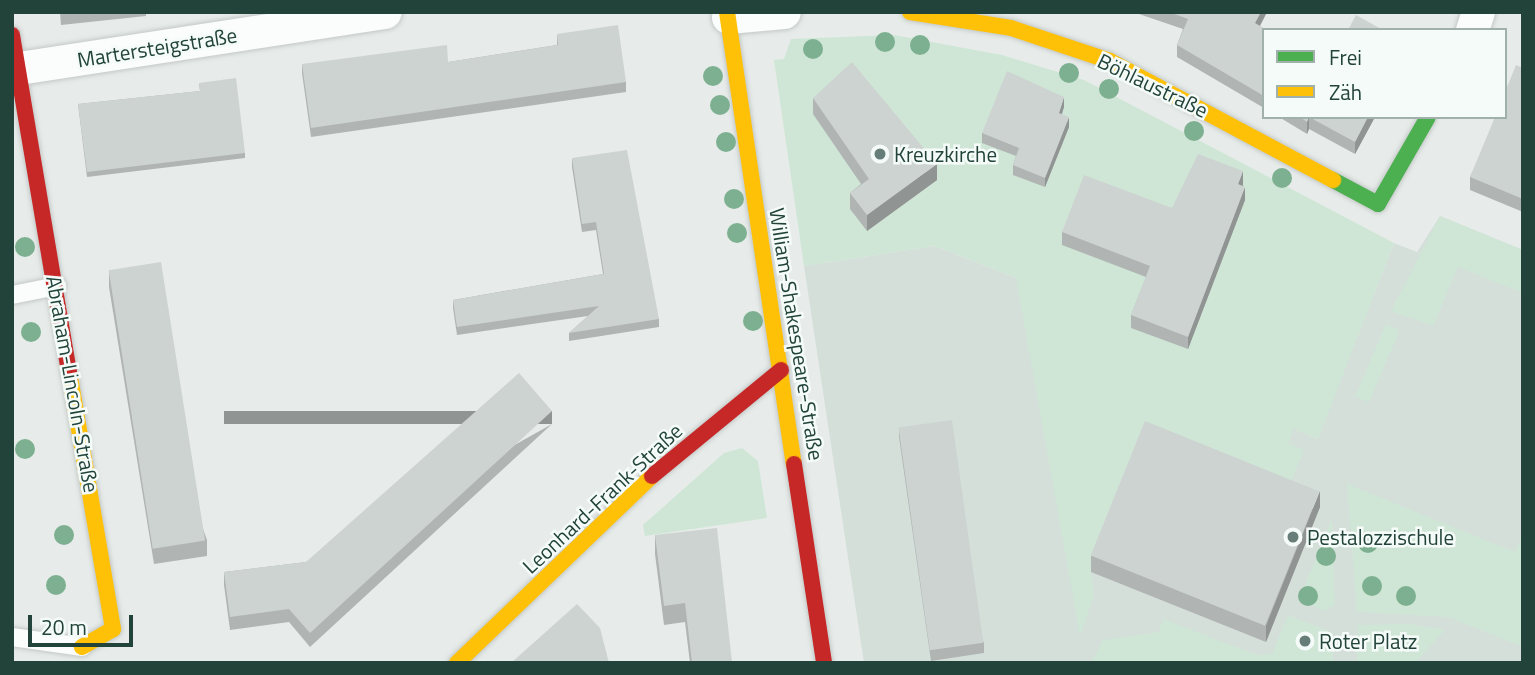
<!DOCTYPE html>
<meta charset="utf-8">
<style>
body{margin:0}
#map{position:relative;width:1535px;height:675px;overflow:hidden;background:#e7ecea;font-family:"Titillium Web",sans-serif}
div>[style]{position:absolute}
.built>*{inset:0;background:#d4dfda}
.green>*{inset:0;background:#cfe6d6;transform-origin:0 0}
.roads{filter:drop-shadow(0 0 2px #c4c9c7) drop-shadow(0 0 2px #c4c9c7)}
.lane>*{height:18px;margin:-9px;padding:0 9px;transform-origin:9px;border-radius:9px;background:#fbfcfc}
.street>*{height:33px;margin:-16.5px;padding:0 16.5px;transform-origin:16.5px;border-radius:16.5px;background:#fbfcfc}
.fast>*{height:16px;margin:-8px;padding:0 8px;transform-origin:8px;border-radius:8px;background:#4caf50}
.slow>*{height:16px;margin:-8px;padding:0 8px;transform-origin:8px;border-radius:8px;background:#ffc107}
.jam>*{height:16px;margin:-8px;padding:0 8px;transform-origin:8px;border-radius:8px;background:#c62828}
.trees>*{width:20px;height:20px;margin:-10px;border-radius:50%;background:#7db090}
.wall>*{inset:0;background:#b0b5b4}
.shaded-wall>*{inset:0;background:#909492;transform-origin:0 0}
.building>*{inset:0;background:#cdd3d1;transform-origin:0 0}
.dots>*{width:19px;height:19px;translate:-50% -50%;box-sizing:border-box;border:4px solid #f5fbf8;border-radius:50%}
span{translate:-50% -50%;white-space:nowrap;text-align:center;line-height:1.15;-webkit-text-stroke:5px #f5fbf8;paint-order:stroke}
.street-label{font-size:21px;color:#214339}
.poi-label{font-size:21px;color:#214339}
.left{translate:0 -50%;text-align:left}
.frame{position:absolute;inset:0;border:14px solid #214339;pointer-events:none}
.legend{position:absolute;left:1262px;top:28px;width:245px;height:91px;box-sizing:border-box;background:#f5fbf8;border:2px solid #a0b1ac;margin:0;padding:9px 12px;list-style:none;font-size:21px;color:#214339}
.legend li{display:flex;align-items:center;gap:14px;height:35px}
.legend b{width:35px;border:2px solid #a0b1ac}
.scale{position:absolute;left:28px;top:615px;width:105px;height:32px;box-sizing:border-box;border:4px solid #214339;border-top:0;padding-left:9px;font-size:21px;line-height:24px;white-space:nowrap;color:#214339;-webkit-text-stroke:5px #f5fbf8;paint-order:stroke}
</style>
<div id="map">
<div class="built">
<div style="clip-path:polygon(1440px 216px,1523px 250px,1523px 663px,864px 663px,804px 266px,935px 246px,1016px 278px,1317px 439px,1394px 243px,1417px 252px)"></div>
</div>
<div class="green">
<div style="clip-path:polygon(894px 35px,1002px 55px,1084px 80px,1394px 243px,1318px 439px,1294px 429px,1288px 443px,1304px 450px,1286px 493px,1091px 572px,1094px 595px,1080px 636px,1016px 278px,935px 246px,804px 266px,774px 60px,784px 59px,791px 39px)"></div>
<div style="clip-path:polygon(1440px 216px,1523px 250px,1523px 293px,1458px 267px,1433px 326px,1391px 311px)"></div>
<div style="left:1386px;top:324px;width:15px;height:79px;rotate:23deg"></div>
<div style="clip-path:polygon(742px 448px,758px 461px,767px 518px,645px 536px,643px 525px,724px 453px)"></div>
<div style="clip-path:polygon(1347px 484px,1515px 552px,1523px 533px,1523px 647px,1448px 617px,1357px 612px)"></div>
<div style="clip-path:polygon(1332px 519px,1335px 605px,1325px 611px,1299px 600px)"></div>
<div style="clip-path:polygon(1288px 615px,1333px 633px,1333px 663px,1091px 663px,1103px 640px,1159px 632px,1163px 619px,1257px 655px,1272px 654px)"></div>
<div style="clip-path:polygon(1409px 624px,1445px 630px,1415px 663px,1357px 663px,1358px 625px)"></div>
</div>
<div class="roads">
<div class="lane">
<div style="left:12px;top:295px;width:46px;rotate:-11.3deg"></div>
<div style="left:12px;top:637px;width:71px;rotate:8.1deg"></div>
</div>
<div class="street">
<div style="left:728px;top:17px;width:56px;rotate:-5.1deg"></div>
<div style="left:1472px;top:30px;width:19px;rotate:-72deg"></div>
<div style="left:12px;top:69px;width:377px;rotate:-8.7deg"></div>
</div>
<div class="fast">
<div style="left:1333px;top:180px;width:51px;rotate:28.1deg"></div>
<div style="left:1378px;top:204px;width:100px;rotate:-60.1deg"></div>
</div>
<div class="slow">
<div style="left:727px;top:12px;width:457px;rotate:81.6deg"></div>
<div style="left:910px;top:12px;width:102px;rotate:9deg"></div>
<div style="left:1011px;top:28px;width:104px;rotate:18.4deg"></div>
<div style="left:1110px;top:61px;width:253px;rotate:28.1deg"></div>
<div style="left:70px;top:377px;width:256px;rotate:80.3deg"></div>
<div style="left:113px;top:629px;width:36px;rotate:150deg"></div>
<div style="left:457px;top:663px;width:270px;rotate:-43.8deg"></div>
</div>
<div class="jam">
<div style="left:12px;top:35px;width:347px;rotate:80.4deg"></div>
<div style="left:794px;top:464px;width:201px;rotate:81.4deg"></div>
<div style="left:652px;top:476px;width:167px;rotate:-39.4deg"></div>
</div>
</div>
<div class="trees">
<div style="left:885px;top:42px"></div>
<div style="left:920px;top:45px"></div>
<div style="left:813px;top:49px"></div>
<div style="left:1069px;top:73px"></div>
<div style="left:713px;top:76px"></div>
<div style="left:1109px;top:89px"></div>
<div style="left:720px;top:105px"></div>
<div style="left:1194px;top:131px"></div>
<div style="left:726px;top:142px"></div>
<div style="left:1282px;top:178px"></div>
<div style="left:734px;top:199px"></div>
<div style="left:737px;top:233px"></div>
<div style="left:25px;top:247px"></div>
<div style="left:753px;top:321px"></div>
<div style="left:31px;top:332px"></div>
<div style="left:25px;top:449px"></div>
<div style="left:64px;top:535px"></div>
<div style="left:1368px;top:543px"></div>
<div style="left:1326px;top:556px"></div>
<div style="left:56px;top:585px"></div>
<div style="left:1372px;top:586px"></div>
<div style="left:1308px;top:596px"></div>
<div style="left:1406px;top:596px"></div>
</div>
<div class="wall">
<div style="clip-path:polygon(60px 12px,146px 12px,146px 16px,61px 25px)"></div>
<div style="clip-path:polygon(1133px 12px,1267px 12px,1260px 26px,1264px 30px,1264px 108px,1177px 57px,1177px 45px,1183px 29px)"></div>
<div style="clip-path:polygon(557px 34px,626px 82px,626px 92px,311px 137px,302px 73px,302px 64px,448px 62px,557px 45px)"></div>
<div style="clip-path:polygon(1523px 68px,1523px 212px,1470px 190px,1470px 177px)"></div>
<div style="clip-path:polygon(199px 83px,245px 153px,245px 158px,87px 177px,78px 104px,200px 91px)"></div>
<div style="clip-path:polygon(813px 98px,937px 180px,867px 231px,850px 209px,850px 193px,861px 184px,813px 114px)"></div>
<div style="clip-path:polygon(1064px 107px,1062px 114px,1069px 127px,1045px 187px,1013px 175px,1013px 165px,1016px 156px,982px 143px,982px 133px)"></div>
<div style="clip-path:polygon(1279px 117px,1375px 117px,1355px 154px,1309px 129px,1307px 134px)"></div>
<div style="clip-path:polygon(572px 158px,659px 319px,659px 327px,569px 341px,569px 333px,588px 316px,457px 335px,453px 308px,453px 300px,603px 274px,596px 230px,582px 232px,572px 167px)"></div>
<div style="clip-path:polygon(1243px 184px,1245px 200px,1188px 349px,1131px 328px,1131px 315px,1146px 277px,1062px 245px,1062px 232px,1172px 208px)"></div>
<div style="clip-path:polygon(109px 271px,207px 540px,207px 556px,154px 564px,109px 287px)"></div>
<div style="clip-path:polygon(552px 424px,310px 647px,289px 622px,230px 630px,224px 585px,224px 572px,306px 562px)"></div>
<div style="clip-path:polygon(899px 428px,984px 643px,984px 653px,931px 661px,899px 437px)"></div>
<div style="clip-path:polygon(1320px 507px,1266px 642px,1091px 572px,1091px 556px)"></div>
<div style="clip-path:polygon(655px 535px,732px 662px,746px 663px,690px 663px,685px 622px,664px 625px,655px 554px)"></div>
</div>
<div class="shaded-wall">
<div style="clip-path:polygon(1261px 12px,1267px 12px,1255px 35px,1255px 23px)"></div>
<div style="clip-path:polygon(1064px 97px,1064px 107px,1059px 122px,1059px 113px)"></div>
<div style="clip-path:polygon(1069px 117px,1069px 127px,1045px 187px,1045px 178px)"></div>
<div style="clip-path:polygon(1309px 117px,1309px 129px,1307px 134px,1307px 122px)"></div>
<div style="clip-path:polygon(1368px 117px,1375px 117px,1355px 154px,1355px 142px)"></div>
<div style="clip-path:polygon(937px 164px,937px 180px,867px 231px,867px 215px)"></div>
<div style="clip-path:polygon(1243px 171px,1243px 184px,1238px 197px,1238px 184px)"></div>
<div style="clip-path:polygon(1245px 187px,1245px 200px,1188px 349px,1188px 337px)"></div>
<div style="left:552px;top:411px;width:13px;height:328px;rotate:90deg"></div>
<div style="clip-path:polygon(1320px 491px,1320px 507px,1266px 642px,1266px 626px)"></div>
</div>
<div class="building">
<div style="clip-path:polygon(1169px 12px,1261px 12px,1255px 23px,1267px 30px,1264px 30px,1264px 96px,1177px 45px,1188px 19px)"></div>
<div style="clip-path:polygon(1356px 15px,1383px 30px,1348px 30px)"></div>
<div style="clip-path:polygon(618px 25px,626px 82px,311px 128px,302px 64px,447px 45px,448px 62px,558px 45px,557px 34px)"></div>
<div style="clip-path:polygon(852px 62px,937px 164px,867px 215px,850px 193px,869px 179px,813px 98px)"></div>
<div style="clip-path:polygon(1516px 65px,1523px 68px,1523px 199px,1470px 177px,1495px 117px,1505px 117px,1505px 92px)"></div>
<div style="clip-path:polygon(1007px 71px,1064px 97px,1059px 113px,1069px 117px,1045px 178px,1013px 165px,1019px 148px,982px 133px)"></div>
<div style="clip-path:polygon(236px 78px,245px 153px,87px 172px,78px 104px,200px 91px,199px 83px)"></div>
<div style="clip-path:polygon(1300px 117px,1309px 117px,1307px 122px)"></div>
<div style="clip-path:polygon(1309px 117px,1368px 117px,1355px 142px)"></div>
<div style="clip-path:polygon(627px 150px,659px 319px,569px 333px,599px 306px,457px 327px,453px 300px,604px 274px,596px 222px,582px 224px,572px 158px)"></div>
<div style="clip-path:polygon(1198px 154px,1243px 171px,1238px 184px,1245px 187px,1188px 337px,1131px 315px,1150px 266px,1062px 232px,1084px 175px,1172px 208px)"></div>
<div style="left:161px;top:262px;width:282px;height:53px;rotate:81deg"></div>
<div style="clip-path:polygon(519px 373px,552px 411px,310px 633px,289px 609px,230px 617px,224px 572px,306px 562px)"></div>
<div style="left:952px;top:420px;width:225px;height:54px;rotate:82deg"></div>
<div style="left:1145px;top:421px;width:188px;height:145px;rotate:22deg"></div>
<div style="clip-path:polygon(717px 528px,732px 662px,746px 661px,746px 663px,692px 663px,685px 603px,664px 606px,655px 535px)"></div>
<div style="clip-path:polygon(577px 604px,600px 628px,609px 663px,511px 663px)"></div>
</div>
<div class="dots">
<div style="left:880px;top:154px;background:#667e77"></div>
<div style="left:1293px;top:537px;background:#667e77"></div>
<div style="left:1305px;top:641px;background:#667e77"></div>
</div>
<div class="street-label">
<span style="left:157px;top:47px;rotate:-9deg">Martersteigstraße</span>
<span style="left:1153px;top:85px;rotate:26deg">Böhlaustraße</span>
<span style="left:797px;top:334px;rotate:81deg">William-Shakespeare-Straße</span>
<span style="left:73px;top:384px;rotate:80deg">Abraham-Lincoln-Straße</span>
<span style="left:602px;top:498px;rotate:-43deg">Leonhard-Frank-Straße</span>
</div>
<div class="poi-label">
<span class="left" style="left:894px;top:154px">Kreuzkirche</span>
<span class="left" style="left:1307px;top:537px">Pestalozzischule</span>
<span class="left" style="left:1319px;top:641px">Roter Platz</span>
</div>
<div class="frame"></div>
<ul class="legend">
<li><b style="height:9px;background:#4caf50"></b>Frei</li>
<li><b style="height:9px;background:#ffc107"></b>Zäh</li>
</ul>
<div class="scale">20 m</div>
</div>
